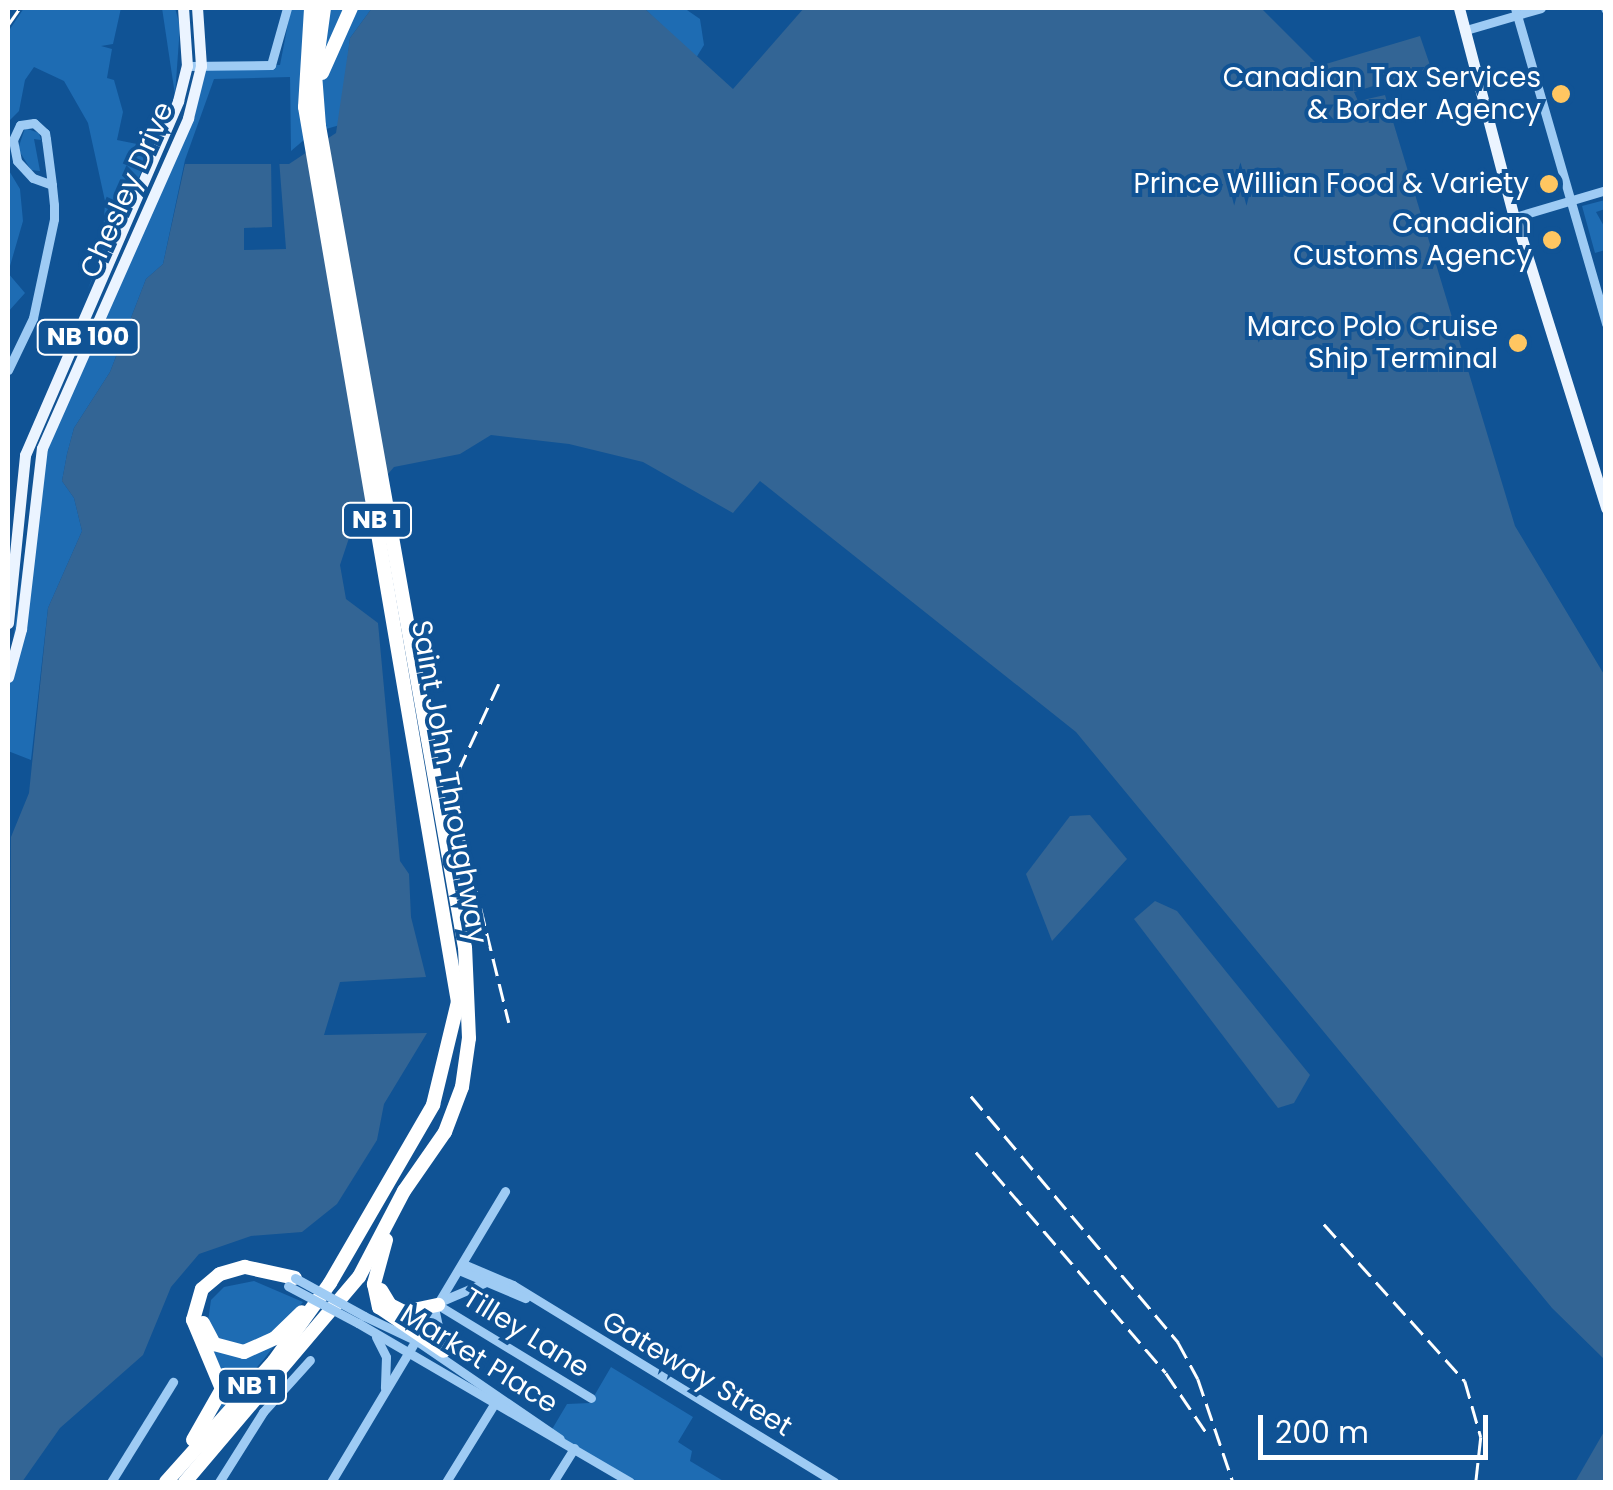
<!DOCTYPE html>
<style>
body{margin:0}
#map{position:relative;width:1613px;height:1490px;overflow:hidden;background:#105395;font-family:Poppins,sans-serif}
div>[style]{position:absolute}
.green>*{inset:0;background:#1e6cb3}
.water>*{inset:0;background:#336595}
.pier>*{inset:0;background:#105395}
.minor>*{height:9px;margin:-4.5px;padding:0 4.5px;transform-origin:4.5px;border-radius:4.5px;background:#9ecbf4}
.major>*{height:11px;margin:-5.5px;padding:0 5.5px;transform-origin:5.5px;border-radius:5.5px;background:#ebf4ff}
.highway>*{height:14px;margin:-7px;padding:0 7px;transform-origin:7px;border-radius:7px;background:#fff}
.rail>*{height:2.5px;margin-top:-1.25px;transform-origin:0;background:repeating-linear-gradient(90deg,#fff 0 18px,transparent 0 26px)}
.minor-bridge>*{height:9px;margin:-4.5px;padding:0 4.5px;transform-origin:4.5px;border-radius:4.5px;background:#9ecbf4}
.dots>*{width:28px;height:28px;translate:-50% -50%;box-sizing:border-box;border:5px solid #105395;border-radius:50%}
span{translate:-50% -50%;white-space:nowrap;text-align:center;line-height:1.15;-webkit-text-stroke:8px #105395;paint-order:stroke}
.shield-label span{padding:2px 8px;background:#105395;border:2px solid;border-radius:8px;-webkit-text-stroke-width:0}
.shield-label{font-size:25px;color:#fff;font-weight:700}
.poi-label{font-size:28px;color:#fff}
.right{translate:-100% -50%;text-align:right}
.street-label{font-size:28px;color:#fff}
.frame{position:absolute;inset:0;border:10px solid #fff;pointer-events:none}
.scale{position:absolute;left:1258px;top:1415px;width:230px;height:45px;box-sizing:border-box;border:5px solid #fff;border-top:0;padding-left:12px;font-size:30px;line-height:35px;white-space:nowrap;color:#fff;-webkit-text-stroke:8px #105395;paint-order:stroke}
</style>
<div id="map">
<div class="green">
<div style="clip-path:polygon(24px 8px,121px 8px,113px 44px,101px 46px,112px 49px,107px 78px,114px 80px,123px 112px,117px 140px,142px 145px,161px 104px,171px 107px,87px 291px,102px 255px,105px 201px,88px 123px,64px 81px,34px 67px,25px 80px,19px 111px,8px 122px,8px 32px)"></div>
<div style="clip-path:polygon(162px 8px,175px 8px,180px 26px,175px 95px)"></div>
<div style="clip-path:polygon(291px 8px,372px 8px,350px 38px,340px 125px,312px 133px,291px 151px,290px 77px,214px 79px,185px 160px,163px 264px,146px 279px,110px 372px,74px 428px,67px 454px,62px 481px,74px 498px,82px 531px,48px 608px,31px 760px,8px 751px,8px 677px,36px 472px,188px 118px,201px 66px,280px 65px)"></div>
<div style="clip-path:polygon(644px 8px,684px 8px,700px 19px,704px 45px,696px 58px)"></div>
<div style="clip-path:polygon(25px 128px,39px 133px,41px 140px,34px 139px,40px 171px,31px 170px,18px 149px)"></div>
<div style="clip-path:polygon(8px 169px,20px 189px,23px 221px,8px 273px,25px 293px,8px 312px)"></div>
<div style="clip-path:polygon(1605px 200px,1605px 209px,1596px 212px,1605px 228px,1605px 250px,1595px 253px,1582px 206px)"></div>
<div style="clip-path:polygon(254px 1281px,303px 1302px,283px 1325px,248px 1347px,221px 1341px,208px 1321px,211px 1300px,224px 1287px)"></div>
<div style="clip-path:polygon(274px 1346px,264px 1359px,219px 1412px,227px 1381px,212px 1350px,237px 1356px)"></div>
<div style="clip-path:polygon(611px 1367px,693px 1417px,678px 1442px,692px 1451px,690px 1461px,725px 1482px,630px 1482px,551px 1431px,567px 1404px,590px 1403px)"></div>
</div>
<div class="water">
<div style="clip-path:polygon(372px 8px,644px 8px,733px 89px,804px 8px,1261px 8px,1319px 66px,1420px 36px,1431px 68px,1354px 92px,1358px 101px,1385px 95px,1515px 526px,1605px 676px,1605px 1360px,1552px 1308px,1076px 732px,760px 481px,733px 513px,643px 462px,569px 444px,491px 435px,460px 454px,394px 467px,359px 508px,340px 565px,346px 599px,378px 623px,400px 861px,409px 874px,411px 917px,426px 977px,340px 982px,324px 1035px,427px 1033px,384px 1104px,377px 1140px,337px 1204px,302px 1232px,251px 1236px,199px 1254px,171px 1287px,143px 1355px,60px 1428px,22px 1482px,8px 1482px,11px 837px,29px 793px,48px 608px,82px 531px,74px 498px,62px 481px,67px 454px,74px 428px,110px 372px,146px 279px,163px 264px,185px 164px,289px 164px,336px 133px,350px 38px)"></div>
<div style="clip-path:polygon(1090px 815px,1127px 859px,1052px 941px,1026px 874px,1070px 816px)"></div>
<div style="clip-path:polygon(1155px 901px,1177px 911px,1310px 1075px,1294px 1103px,1278px 1108px,1134px 919px)"></div>
<div style="clip-path:polygon(1605px 1430px,1605px 1482px,1575px 1482px)"></div>
</div>
<div class="pier">
<div style="clip-path:polygon(271px 159px,279px 159px,286px 249px,244px 250px,244px 228px,272px 227px)"></div>
</div>
<div class="minor">
<div style="left:1515px;top:8px;width:329px;rotate:73.9deg"></div>
<div style="left:1605px;top:8px;width:2px;rotate:63deg"></div>
<div style="left:1466px;top:30px;width:78px;rotate:-16.3deg"></div>
<div style="left:187px;top:66px;width:84px;rotate:-0.7deg"></div>
<div style="left:271px;top:65px;width:59px;rotate:-74.3deg"></div>
<div style="left:1515px;top:217px;width:95px;rotate:-16.5deg"></div>
<div style="left:8px;top:370px;width:58px;rotate:-64.3deg"></div>
<div style="left:33px;top:318px;width:101px;rotate:-78deg"></div>
<div style="left:54px;top:219px;width:14px;rotate:-90deg"></div>
<div style="left:54px;top:205px;width:20px;rotate:-96deg"></div>
<div style="left:52px;top:185px;width:46px;rotate:-97.4deg"></div>
<div style="left:46px;top:139px;width:6px;rotate:-99deg"></div>
<div style="left:45px;top:133px;width:15px;rotate:-138deg"></div>
<div style="left:34px;top:123px;width:14px;rotate:172deg"></div>
<div style="left:20px;top:125px;width:17px;rotate:115deg"></div>
<div style="left:13px;top:140px;width:21px;rotate:79deg"></div>
<div style="left:17px;top:161px;width:23px;rotate:47deg"></div>
<div style="left:33px;top:178px;width:20px;rotate:20deg"></div>
<div style="left:463px;top:1264px;width:54px;rotate:22.8deg"></div>
<div style="left:513px;top:1285px;width:377px;rotate:31.5deg"></div>
<div style="left:459px;top:1270px;width:72px;rotate:23deg"></div>
<div style="left:444px;top:1300px;width:43px;rotate:-23deg"></div>
<div style="left:438px;top:1305px;width:179px;rotate:31.3deg"></div>
<div style="left:435px;top:1312px;width:39px;rotate:78deg"></div>
<div style="left:364px;top:1316px;width:59px;rotate:25.3deg"></div>
<div style="left:417px;top:1341px;width:173px;rotate:34.4deg"></div>
<div style="left:358px;top:1323px;width:315px;rotate:30.3deg"></div>
<div style="left:376px;top:1337px;width:22px;rotate:63deg"></div>
<div style="left:386px;top:1357px;width:31px;rotate:92deg"></div>
<div style="left:111px;top:1482px;width:118px;rotate:-58.2deg"></div>
<div style="left:219px;top:1482px;width:83px;rotate:-57.8deg"></div>
<div style="left:263px;top:1412px;width:70px;rotate:-47.9deg"></div>
<div style="left:331px;top:1482px;width:339px;rotate:-59.1deg"></div>
<div style="left:446px;top:1482px;width:95px;rotate:-58.3deg"></div>
<div style="left:553px;top:1482px;width:40px;rotate:-58deg"></div>
</div>
<div class="major">
<div style="left:1459px;top:8px;width:224px;rotate:75.3deg"></div>
<div style="left:1515px;top:217px;width:305px;rotate:72.6deg"></div>
<div style="left:8px;top:623px;width:169px;rotate:-84.2deg"></div>
<div style="left:25px;top:455px;width:386px;rotate:-66.6deg"></div>
<div style="left:178px;top:101px;width:36px;rotate:-76deg"></div>
<div style="left:187px;top:66px;width:58px;rotate:-93.9deg"></div>
<div style="left:8px;top:677px;width:50px;rotate:-74.8deg"></div>
<div style="left:21px;top:629px;width:182px;rotate:-83.4deg"></div>
<div style="left:42px;top:448px;width:361px;rotate:-66.1deg"></div>
<div style="left:188px;top:118px;width:54px;rotate:-76deg"></div>
<div style="left:201px;top:66px;width:58px;rotate:-93.9deg"></div>
</div>
<div class="highway">
<div style="left:322px;top:73px;width:71px;rotate:-66deg"></div>
<div style="left:386px;top:1240px;width:46px;rotate:105.3deg"></div>
<div style="left:374px;top:1284px;width:24px;rotate:78deg"></div>
<div style="left:379px;top:1307px;width:78px;rotate:34.1deg"></div>
<div style="left:381px;top:1290px;width:17px;rotate:59deg"></div>
<div style="left:390px;top:1305px;width:16px;rotate:27deg"></div>
<div style="left:404px;top:1312px;width:35px;rotate:-12deg"></div>
<div style="left:203px;top:1323px;width:24px;rotate:62deg"></div>
<div style="left:214px;top:1344px;width:31px;rotate:15deg"></div>
<div style="left:244px;top:1352px;width:34px;rotate:-24deg"></div>
<div style="left:275px;top:1338px;width:37px;rotate:-44deg"></div>
<div style="left:193px;top:1440px;width:59px;rotate:-60.4deg"></div>
<div style="left:222px;top:1389px;width:75px;rotate:-112.8deg"></div>
<div style="left:193px;top:1320px;width:32px;rotate:-74deg"></div>
<div style="left:202px;top:1289px;width:23px;rotate:-40deg"></div>
<div style="left:220px;top:1274px;width:26px;rotate:-16deg"></div>
<div style="left:245px;top:1267px;width:51px;rotate:12.4deg"></div>
<div style="left:166px;top:1482px;width:162px;rotate:-48.2deg"></div>
<div style="left:274px;top:1361px;width:96px;rotate:-54.3deg"></div>
<div style="left:330px;top:1283px;width:206px;rotate:-59.9deg"></div>
<div style="left:433px;top:1105px;width:106px;rotate:-76.4deg"></div>
<div style="left:458px;top:1002px;width:908px;rotate:-99.7deg"></div>
<div style="left:305px;top:107px;width:99px;rotate:-86.5deg"></div>
<div style="left:185px;top:1482px;width:269px;rotate:-49.7deg"></div>
<div style="left:359px;top:1277px;width:97px;rotate:-62.4deg"></div>
<div style="left:404px;top:1191px;width:72px;rotate:-55.2deg"></div>
<div style="left:445px;top:1132px;width:48px;rotate:-69.3deg"></div>
<div style="left:462px;top:1087px;width:49px;rotate:-81.9deg"></div>
<div style="left:469px;top:1038px;width:90px;rotate:-92.5deg"></div>
<div style="left:465px;top:948px;width:835px;rotate:-100.07deg"></div>
<div style="left:319px;top:126px;width:52px;rotate:-94.4deg"></div>
<div style="left:315px;top:74px;width:67px;rotate:-82.2deg"></div>
</div>
<div class="rail">
<div style="left:8px;top:25px;width:21px;rotate:-55deg"></div>
<div style="left:499px;top:684px;width:93px;rotate:114.9deg"></div>
<div style="left:460px;top:768px;width:39px;rotate:96deg"></div>
<div style="left:456px;top:807px;width:222px;rotate:76.2deg"></div>
<div style="left:971px;top:1096px;width:322px;rotate:49.9deg"></div>
<div style="left:1178px;top:1342px;width:42px;rotate:61.6deg"></div>
<div style="left:1198px;top:1379px;width:109px;rotate:71.2deg"></div>
<div style="left:976px;top:1152px;width:291px;rotate:49.3deg"></div>
<div style="left:1166px;top:1373px;width:71px;rotate:55.9deg"></div>
<div style="left:1324px;top:1224px;width:211px;rotate:48.1deg"></div>
<div style="left:1465px;top:1381px;width:58px;rotate:74.1deg"></div>
<div style="left:1481px;top:1437px;width:45px;rotate:96.3deg"></div>
</div>
<div class="minor-bridge">
<div style="left:295px;top:1278px;width:79px;rotate:28.8deg"></div>
<div style="left:288px;top:1286px;width:79px;rotate:27.9deg"></div>
</div>
<div class="dots">
<div style="left:1561px;top:94px;background:#ffc661"></div>
<div style="left:1549px;top:184px;background:#ffc661"></div>
<div style="left:1552px;top:240px;background:#ffc661"></div>
<div style="left:1518px;top:343px;background:#ffc661"></div>
</div>
<div class="shield-label">
<span style="left:88px;top:337px">NB 100</span>
<span style="left:377px;top:520px">NB 1</span>
<span style="left:252px;top:1386px">NB 1</span>
</div>
<div class="poi-label">
<span class="right" style="left:1541px;top:94px">Canadian Tax Services<br>&amp; Border Agency</span>
<span class="right" style="left:1529px;top:184px">Prince Willian Food &amp; Variety</span>
<span class="right" style="left:1532px;top:240px">Canadian<br>Customs Agency</span>
<span class="right" style="left:1498px;top:343px">Marco Polo Cruise<br>Ship Terminal</span>
</div>
<div class="street-label">
<span style="left:127px;top:190px;rotate:-66deg">Chesley Drive</span>
<span style="left:449px;top:782px;rotate:80deg">Saint John Throughway</span>
<span style="left:526px;top:1333px;rotate:32deg">Tilley Lane</span>
<span style="left:479px;top:1359px;rotate:32deg">Market Place</span>
<span style="left:697px;top:1374px;rotate:31deg">Gateway Street</span>
</div>
<div class="frame"></div>
<div class="scale">200 m</div>
</div>
